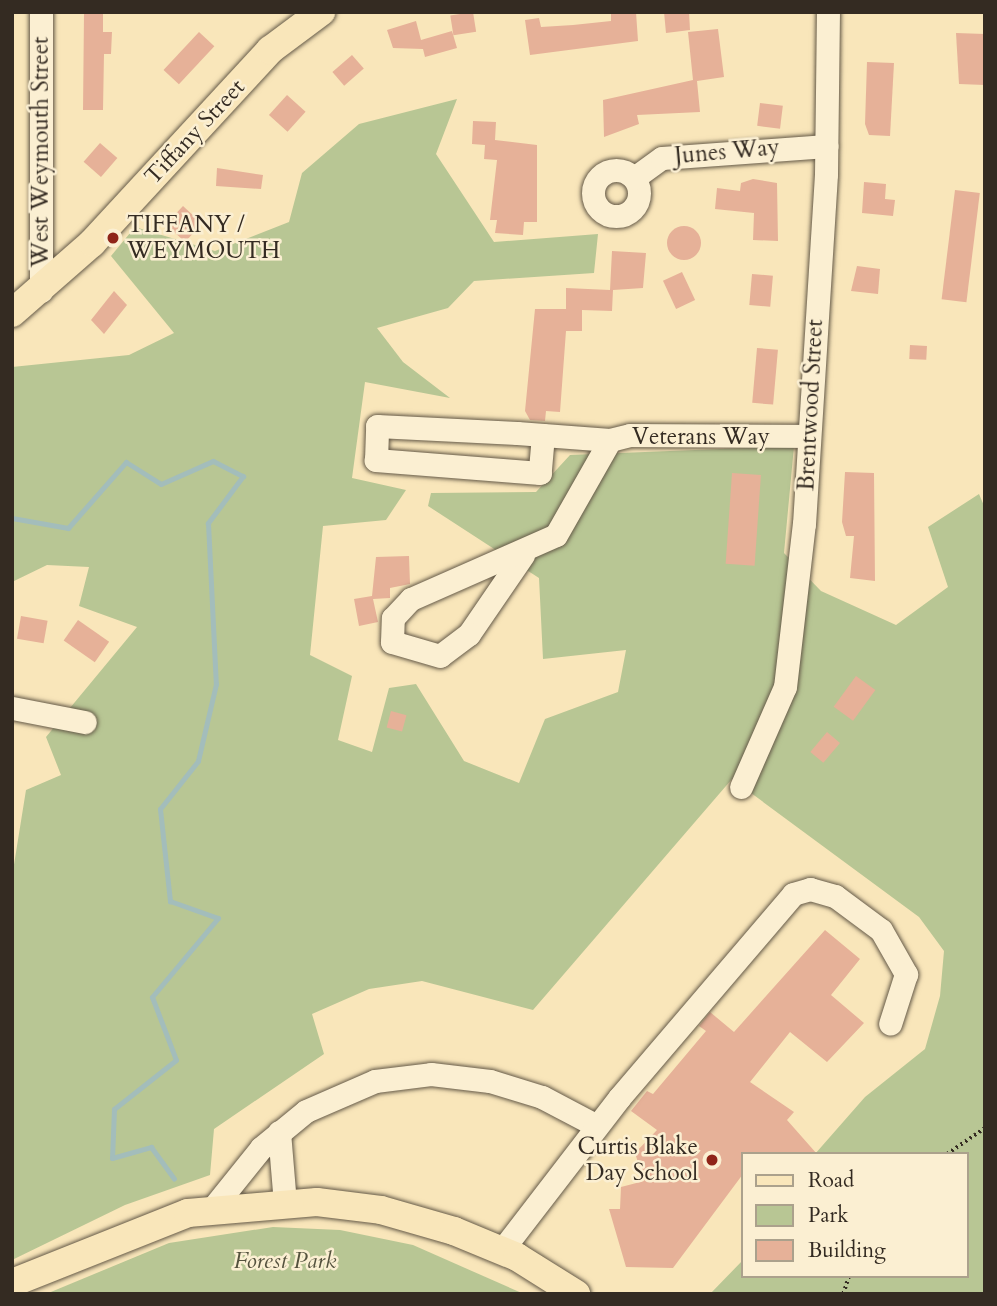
<!DOCTYPE html>
<style>
body{margin:0}
#map{position:relative;width:997px;height:1306px;overflow:hidden;background:#f9e6ba;font-family:Cardo,serif}
div>[style]{position:absolute}
.green>*{inset:0;background:#b8c694}
.stream>*{height:5px;margin:-2.5px;padding:0 2.5px;transform-origin:2.5px;border-radius:2.5px;background:#a3bdbb}
.building>*{inset:0;background:#e6b198;transform-origin:0 0}
.round{border-radius:50%}
.path>*{height:3.5px;margin-top:-1.75px;transform-origin:0;background:repeating-linear-gradient(90deg,#342b22 0 2px,transparent 0 5.5px)}
.roads{filter:drop-shadow(0 0 2px #655a48) drop-shadow(0 0 2px #655a48)}
.minor>*{height:23px;margin:-11.5px;padding:0 11.5px;transform-origin:11.5px;border-radius:11.5px;background:#fbefd2}
.minor>.ring{margin:-11.5px;padding:0;box-sizing:content-box;background:none;border:23px solid #fbefd2;border-radius:50%}
.major>*{height:28px;margin:-14px;padding:0 14px;transform-origin:14px;border-radius:14px;background:#f9e6ba}
.dots>*{width:19px;height:19px;translate:-50% -50%;box-sizing:border-box;border:4px solid #fbefd2;border-radius:50%}
span{translate:-50% -50%;white-space:nowrap;text-align:center;line-height:1.15;-webkit-text-stroke:5px #fbefd2;paint-order:stroke}
.street-label{font-size:23px;color:#342b22}
.poi-label{font-size:23px;color:#342b22}
.left{translate:0 -50%;text-align:left}
.right{translate:-100% -50%;text-align:right}
.park-label{font-size:23px;color:#55523e;font-style:italic}
.frame{position:absolute;inset:0;border:14px solid #342b22;pointer-events:none}
.legend{position:absolute;left:741px;top:1152px;width:228px;height:126px;box-sizing:border-box;background:#fbefd2;border:2px solid #aba18c;margin:0;padding:9px 12px;list-style:none;font-size:21px;color:#342b22}
.legend li{display:flex;align-items:center;gap:14px;height:35px}
.legend b{width:35px;border:2px solid #aba18c}
</style>
<div id="map">
<div class="green">
<div style="clip-path:polygon(457px 99px,436px 154px,494px 242px,598px 234px,594px 273px,474px 281px,448px 308px,377px 328px,403px 362px,450px 398px,365px 382px,352px 478px,406px 490px,386px 520px,323px 526px,310px 655px,352px 676px,338px 740px,372px 752px,389px 688px,416px 684px,464px 761px,519px 783px,545px 719px,618px 692px,626px 650px,543px 659px,539px 578px,428px 506px,431px 493px,536px 492px,570px 455px,794px 446px,784px 553px,821px 591px,896px 625px,948px 587px,928px 527px,979px 494px,985px 508px,985px 1294px,710px 1294px,743px 1260px,743px 1276px,967px 1276px,967px 1154px,815px 1154px,865px 1097px,925px 1049px,940px 996px,944px 951px,919px 917px,732px 779px,533px 1010px,422px 981px,369px 989px,312px 1014px,324px 1054px,214px 1129px,210px 1175px,125px 1205px,12px 1260px,12px 877px,26px 790px,61px 775px,46px 737px,137px 627px,79px 606px,89px 567px,47px 565px,12px 582px,12px 367px,129px 355px,174px 333px,111px 256px,135px 227px,215px 251px,289px 222px,302px 173px,359px 124px)"></div>
<div style="clip-path:polygon(273px 1227px,340px 1230px,413px 1245px,524px 1294px,46px 1294px,169px 1243px)"></div>
</div>
<div class="stream">
<div style="left:12px;top:518px;width:57px;rotate:10.1deg"></div>
<div style="left:68px;top:528px;width:88px;rotate:-48.7deg"></div>
<div style="left:126px;top:462px;width:41px;rotate:32.2deg"></div>
<div style="left:161px;top:484px;width:57px;rotate:-23.9deg"></div>
<div style="left:213px;top:461px;width:34px;rotate:27deg"></div>
<div style="left:243px;top:476px;width:59px;rotate:126.7deg"></div>
<div style="left:208px;top:523px;width:161px;rotate:87.2deg"></div>
<div style="left:216px;top:684px;width:79px;rotate:103.2deg"></div>
<div style="left:198px;top:761px;width:61px;rotate:128.4deg"></div>
<div style="left:160px;top:809px;width:93px;rotate:83.8deg"></div>
<div style="left:170px;top:901px;width:51px;rotate:19.5deg"></div>
<div style="left:218px;top:918px;width:103px;rotate:129.9deg"></div>
<div style="left:152px;top:997px;width:67px;rotate:69.1deg"></div>
<div style="left:176px;top:1060px;width:79px;rotate:141.7deg"></div>
<div style="left:114px;top:1109px;width:49px;rotate:92.3deg"></div>
<div style="left:112px;top:1158px;width:41px;rotate:-15.8deg"></div>
<div style="left:151px;top:1147px;width:39px;rotate:54deg"></div>
</div>
<div class="building">
<div style="left:473px;top:12px;width:20px;height:23px;rotate:81deg"></div>
<div style="clip-path:polygon(611px 12px,636px 12px,638px 41px,530px 55px,525px 20px,539px 18px,541px 27px,573px 25px,611px 21px)"></div>
<div style="clip-path:polygon(664px 12px,689px 12px,690px 30px,666px 33px)"></div>
<div style="clip-path:polygon(84px 13px,103px 13px,103px 32px,112px 32px,111px 54px,104px 54px,103px 110px,83px 110px)"></div>
<div style="clip-path:polygon(416px 21px,421px 40px,452px 31px,457px 48px,425px 57px,423px 49px,393px 48px,387px 30px)"></div>
<div style="clip-path:polygon(718px 29px,724px 77px,697px 81px,700px 112px,637px 115px,639px 124px,604px 137px,603px 100px,693px 80px,688px 32px)"></div>
<div style="left:199px;top:32px;width:21px;height:52px;rotate:43deg"></div>
<div style="clip-path:polygon(956px 33px,985px 34px,985px 85px,959px 84px)"></div>
<div style="left:352px;top:55px;width:18px;height:26px;rotate:49deg"></div>
<div style="clip-path:polygon(867px 62px,894px 63px,890px 136px,869px 135px,865px 124px)"></div>
<div style="left:287px;top:95px;width:25px;height:27px;rotate:42deg"></div>
<div style="left:760px;top:103px;width:23px;height:23px;rotate:7deg"></div>
<div style="clip-path:polygon(473px 121px,496px 122px,495px 140px,537px 145px,537px 222px,524px 222px,523px 235px,495px 233px,497px 220px,490px 220px,497px 160px,484px 159px,485px 145px,472px 144px)"></div>
<div style="left:100px;top:143px;width:23px;height:25px;rotate:41deg"></div>
<div style="clip-path:polygon(217px 168px,263px 175px,261px 189px,216px 186px)"></div>
<div style="clip-path:polygon(753px 179px,777px 183px,778px 241px,753px 240px,754px 213px,715px 209px,717px 188px,740px 191px,741px 183px)"></div>
<div style="clip-path:polygon(864px 182px,886px 184px,885px 199px,895px 200px,893px 216px,862px 213px)"></div>
<div style="left:955px;top:190px;width:25px;height:110px;rotate:7deg"></div>
<div style="left:183px;top:206px;width:26px;height:25px;rotate:43deg"></div>
<div class="round" style="left:667px;top:226px;width:34px;height:34px"></div>
<div style="clip-path:polygon(612px 251px,646px 253px,643px 288px,613px 290px,612px 311px,582px 310px,582px 331px,566px 331px,560px 412px,546px 411px,545px 421px,530px 420px,525px 411px,535px 309px,566px 309px,566px 288px,610px 290px)"></div>
<div style="clip-path:polygon(857px 266px,880px 269px,878px 294px,851px 291px)"></div>
<div style="left:682px;top:272px;width:31px;height:21px;rotate:65deg"></div>
<div style="left:752px;top:274px;width:21px;height:31px;rotate:5deg"></div>
<div style="clip-path:polygon(114px 291px,127px 305px,104px 334px,91px 320px)"></div>
<div style="left:910px;top:345px;width:17px;height:14px;rotate:3deg"></div>
<div style="left:757px;top:348px;width:21px;height:55px;rotate:5deg"></div>
<div style="clip-path:polygon(845px 472px,874px 473px,875px 581px,850px 578px,854px 536px,846px 536px,842px 522px)"></div>
<div style="left:732px;top:473px;width:29px;height:91px;rotate:4deg"></div>
<div style="clip-path:polygon(409px 556px,410px 584px,390px 588px,390px 598px,373px 599px,378px 622px,359px 626px,354px 599px,372px 596px,376px 557px)"></div>
<div style="left:21px;top:616px;width:27px;height:23px;rotate:10deg"></div>
<div style="left:78px;top:620px;width:38px;height:25px;rotate:35deg"></div>
<div style="left:856px;top:676px;width:24px;height:38px;rotate:36deg"></div>
<div style="left:391px;top:711px;width:16px;height:17px;rotate:15deg"></div>
<div style="left:827px;top:732px;width:17px;height:26px;rotate:40deg"></div>
<div style="clip-path:polygon(825px 930px,860px 959px,831px 995px,864px 1023px,827px 1062px,790px 1032px,750px 1082px,794px 1112px,787px 1120px,817px 1154px,743px 1154px,743px 1174px,673px 1268px,626px 1267px,609px 1209px,620px 1209px,621px 1187px,644px 1181px,635px 1153px,657px 1130px,631px 1111px,647px 1091px,653px 1094px,706px 1031px,699px 1026px,710px 1012px,734px 1032px)"></div>
</div>
<div class="path">
<div style="left:947px;top:1154px;width:46px;rotate:-34.4deg"></div>
<div style="left:843px;top:1294px;width:19px;rotate:-72deg"></div>
</div>
<div class="roads">
<div class="minor">
<div class="ring" style="left:593px;top:170px;width:23px;height:23px"></div>
<div style="left:634px;top:178px;width:34px;rotate:-36deg"></div>
<div style="left:662px;top:158px;width:165px;rotate:-4.2deg"></div>
<div style="left:41px;top:291px;width:279px;rotate:-90deg"></div>
<div style="left:543px;top:435px;width:38px;rotate:95deg"></div>
<div style="left:540px;top:473px;width:165px;rotate:-175.5deg"></div>
<div style="left:376px;top:460px;width:34px;rotate:-88deg"></div>
<div style="left:377px;top:426px;width:140px;rotate:2.9deg"></div>
<div style="left:517px;top:433px;width:93px;rotate:4.3deg"></div>
<div style="left:523px;top:555px;width:96px;rotate:124.4deg"></div>
<div style="left:469px;top:634px;width:36px;rotate:143deg"></div>
<div style="left:440px;top:656px;width:50px;rotate:-163.7deg"></div>
<div style="left:392px;top:642px;width:24px;rotate:-88deg"></div>
<div style="left:393px;top:618px;width:26px;rotate:-47deg"></div>
<div style="left:411px;top:599px;width:158px;rotate:-23.8deg"></div>
<div style="left:556px;top:535px;width:109px;rotate:-60.4deg"></div>
<div style="left:610px;top:440px;width:21px;rotate:-14deg"></div>
<div style="left:630px;top:435px;width:178px;rotate:0.3deg"></div>
<div style="left:12px;top:708px;width:74px;rotate:10.9deg"></div>
<div style="left:741px;top:787px;width:109px;rotate:-66.3deg"></div>
<div style="left:785px;top:687px;width:164px;rotate:-83.4deg"></div>
<div style="left:804px;top:524px;width:351px;rotate:-86.4deg"></div>
<div style="left:826px;top:174px;width:162px;rotate:-89.3deg"></div>
<div style="left:279px;top:1132px;width:71px;rotate:85.2deg"></div>
<div style="left:212px;top:1209px;width:78px;rotate:-51.2deg"></div>
<div style="left:261px;top:1148px;width:58px;rotate:-39.4deg"></div>
<div style="left:306px;top:1111px;width:75px;rotate:-23.5deg"></div>
<div style="left:375px;top:1081px;width:56px;rotate:-7.1deg"></div>
<div style="left:431px;top:1074px;width:59px;rotate:6.8deg"></div>
<div style="left:490px;top:1081px;width:54px;rotate:17.1deg"></div>
<div style="left:542px;top:1097px;width:62px;rotate:27.8deg"></div>
<div style="left:502px;top:1250px;width:192px;rotate:-52.4deg"></div>
<div style="left:619px;top:1098px;width:268px;rotate:-49.5deg"></div>
<div style="left:793px;top:894px;width:18px;rotate:-16deg"></div>
<div style="left:810px;top:889px;width:26px;rotate:16deg"></div>
<div style="left:835px;top:896px;width:57px;rotate:36.5deg"></div>
<div style="left:881px;top:930px;width:51px;rotate:60.4deg"></div>
<div style="left:906px;top:974px;width:52px;rotate:107.7deg"></div>
</div>
<div class="major">
<div style="left:12px;top:313px;width:106px;rotate:-41.2deg"></div>
<div style="left:92px;top:243px;width:263px;rotate:-47.3deg"></div>
<div style="left:270px;top:50px;width:64px;rotate:-36.7deg"></div>
<div style="left:12px;top:1283px;width:189px;rotate:-21.7deg"></div>
<div style="left:188px;top:1213px;width:129px;rotate:-4.9deg"></div>
<div style="left:317px;top:1202px;width:64px;rotate:7.1deg"></div>
<div style="left:381px;top:1210px;width:76px;rotate:16deg"></div>
<div style="left:454px;top:1231px;width:68px;rotate:22.4deg"></div>
<div style="left:517px;top:1257px;width:70px;rotate:32.1deg"></div>
</div>
</div>
<div class="dots">
<div style="left:113px;top:238px;background:#8f2418"></div>
<div style="left:712px;top:1160px;background:#8f2418"></div>
</div>
<div class="street-label">
<span style="left:195px;top:132px;rotate:-47deg">Tiffany Street</span>
<span style="left:41px;top:152px;rotate:-90deg">West Weymouth Street</span>
<span style="left:727px;top:152px;rotate:-5deg">Junes Way</span>
<span style="left:811px;top:405px;rotate:-87deg">Brentwood Street</span>
<span style="left:701px;top:437px">Veterans Way</span>
</div>
<div class="poi-label">
<span class="left" style="left:127px;top:238px">TIFFANY /<br>WEYMOUTH</span>
<span class="right" style="left:698px;top:1160px">Curtis Blake<br>Day School</span>
</div>
<div class="park-label">
<span style="left:285px;top:1261px">Forest Park</span>
</div>
<div class="frame"></div>
<ul class="legend">
<li><b style="height:9px;background:#f9e6ba"></b>Road</li>
<li><b style="height:19px;background:#b8c694"></b>Park</li>
<li><b style="height:19px;background:#e6b198"></b>Building</li>
</ul>
</div>
